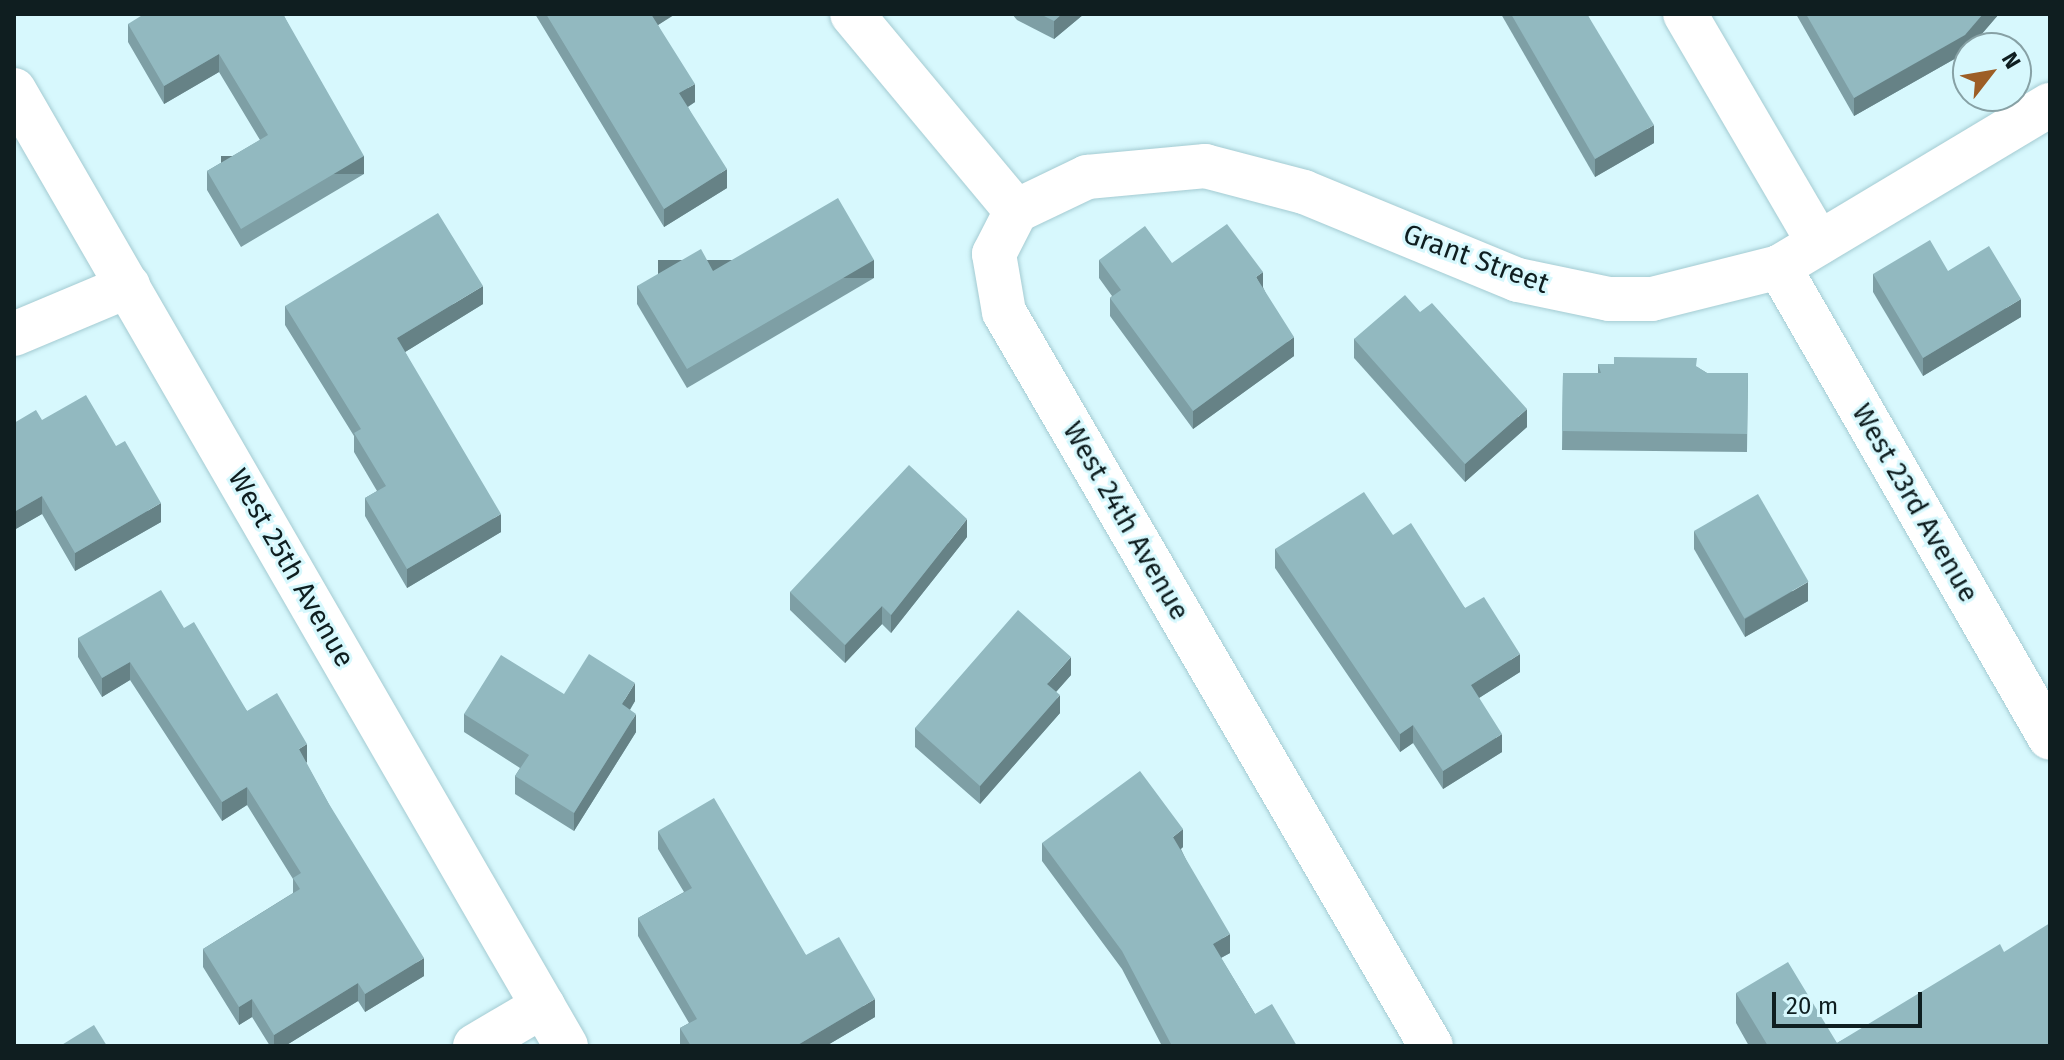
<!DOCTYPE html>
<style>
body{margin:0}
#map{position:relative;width:2064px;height:1060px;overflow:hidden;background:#d7f8fd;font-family:"Fira Sans",sans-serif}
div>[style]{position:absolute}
.roads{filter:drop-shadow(0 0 2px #a4cbd2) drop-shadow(0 0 2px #a4cbd2)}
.street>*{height:44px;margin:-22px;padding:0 22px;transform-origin:22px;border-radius:22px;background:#fff}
.wall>*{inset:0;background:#7e9fa5}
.shaded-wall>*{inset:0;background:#668286;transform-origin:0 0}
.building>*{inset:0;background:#92b9c0;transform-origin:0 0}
span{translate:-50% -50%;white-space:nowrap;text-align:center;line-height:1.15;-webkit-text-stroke:6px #d7f8fd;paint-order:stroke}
.street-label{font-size:28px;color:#0f1e20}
.frame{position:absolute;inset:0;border:16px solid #0f1e20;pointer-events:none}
.north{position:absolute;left:1952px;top:32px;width:80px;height:80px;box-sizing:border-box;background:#d7f8fd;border:2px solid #87a1a5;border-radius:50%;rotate:59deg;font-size:22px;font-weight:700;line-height:32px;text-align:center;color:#0f1e20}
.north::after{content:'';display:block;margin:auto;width:28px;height:36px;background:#9d5e26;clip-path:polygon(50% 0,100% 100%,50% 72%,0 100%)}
.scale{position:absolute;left:1772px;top:992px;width:150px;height:36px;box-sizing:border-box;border:4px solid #0f1e20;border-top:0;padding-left:10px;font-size:24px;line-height:28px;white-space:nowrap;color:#0f1e20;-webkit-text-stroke:6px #d7f8fd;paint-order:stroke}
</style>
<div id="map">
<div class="roads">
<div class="street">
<div style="left:852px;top:14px;width:256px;rotate:50.2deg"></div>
<div style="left:1685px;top:14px;width:265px;rotate:59.7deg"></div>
<div style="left:14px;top:90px;width:1104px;rotate:60deg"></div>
<div style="left:1779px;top:267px;width:543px;rotate:60.09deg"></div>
<div style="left:14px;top:334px;width:124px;rotate:-22.8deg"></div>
<div style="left:475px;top:1046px;width:79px;rotate:-30.5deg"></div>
<div style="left:1431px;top:1046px;width:849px;rotate:-120.19deg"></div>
<div style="left:1004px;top:312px;width:59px;rotate:-99.8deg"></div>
<div style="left:994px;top:254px;width:48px;rotate:-62.9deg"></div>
<div style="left:1016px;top:211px;width:79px;rotate:-25.6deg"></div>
<div style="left:1087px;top:177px;width:119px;rotate:-5.3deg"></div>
<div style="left:1205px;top:166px;width:102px;rotate:14.7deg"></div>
<div style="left:1304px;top:192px;width:231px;rotate:22.4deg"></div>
<div style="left:1518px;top:280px;width:93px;rotate:11.8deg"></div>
<div style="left:1609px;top:299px;width:43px"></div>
<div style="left:1652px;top:299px;width:131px;rotate:-14.1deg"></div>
<div style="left:1779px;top:267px;width:316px;rotate:-30.9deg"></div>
</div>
</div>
<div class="wall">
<div style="clip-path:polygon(283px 14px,364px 174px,241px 247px,207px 190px,207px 171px,260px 140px,219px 72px,164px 104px,128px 42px,128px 24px)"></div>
<div style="clip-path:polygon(535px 14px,674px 14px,658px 25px,695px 102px,688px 107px,727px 188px,664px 227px)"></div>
<div style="clip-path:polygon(1012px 14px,1084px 14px,1054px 39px,1017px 20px)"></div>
<div style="clip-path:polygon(1501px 14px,1587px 14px,1654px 143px,1595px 177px)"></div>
<div style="clip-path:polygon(1796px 14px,1999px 14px,1968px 48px,1965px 53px,1854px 116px)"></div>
<div style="clip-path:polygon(1099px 260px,1172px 263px,1263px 287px,1294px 356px,1193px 429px,1110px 316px,1110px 298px,1112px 296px,1099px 278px)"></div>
<div style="clip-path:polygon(713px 271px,874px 278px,687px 388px,637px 304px,637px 286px)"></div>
<div style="clip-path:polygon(1948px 271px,2021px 317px,1923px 376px,1873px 292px,1873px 274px)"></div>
<div style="clip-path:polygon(483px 304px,405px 352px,501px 532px,407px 588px,365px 516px,365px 498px,377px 491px,354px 452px,354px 436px,285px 325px,285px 306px)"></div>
<div style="clip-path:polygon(1420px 312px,1527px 427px,1465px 482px,1354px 358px,1354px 339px)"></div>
<div style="clip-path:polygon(1598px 364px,1697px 367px,1707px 373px,1748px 373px,1747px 452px,1562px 450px,1563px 373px,1598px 373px)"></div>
<div style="clip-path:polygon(42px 420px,161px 522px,75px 571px,42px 514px,14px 530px,14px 423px)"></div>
<div style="clip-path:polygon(1694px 531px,1808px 601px,1745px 637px,1694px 549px)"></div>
<div style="clip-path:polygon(1393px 535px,1465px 608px,1520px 672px,1479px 698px,1502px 752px,1443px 789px,1413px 743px,1400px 752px,1275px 568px,1275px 549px)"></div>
<div style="clip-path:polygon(967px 537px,891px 633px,882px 624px,845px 663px,790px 610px,790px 592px)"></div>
<div style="clip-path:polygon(184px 628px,247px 711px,307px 762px,306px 763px,424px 976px,365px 1012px,358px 1001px,285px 1046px,270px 1046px,252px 1017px,239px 1025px,203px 967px,203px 949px,293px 893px,293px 879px,247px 805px,222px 821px,130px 680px,102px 697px,78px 657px,78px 638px)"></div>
<div style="clip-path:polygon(1071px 675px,1056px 692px,1060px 713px,980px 804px,915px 747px,915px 728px)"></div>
<div style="clip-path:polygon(564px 694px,635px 701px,630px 710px,636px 732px,574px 831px,515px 794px,515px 776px,520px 768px,464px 732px,464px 714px)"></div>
<div style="clip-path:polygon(658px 831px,806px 955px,875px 1017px,826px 1046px,680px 1046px,680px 1028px,689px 1023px,638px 936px,638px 918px,684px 892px,658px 849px)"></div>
<div style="clip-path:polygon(1042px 843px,1183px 847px,1181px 849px,1230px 953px,1221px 958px,1255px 1014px,1297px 1046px,1162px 1046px,1122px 969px,1042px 861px)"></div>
<div style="clip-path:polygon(2004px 952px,2050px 1046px,1749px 1046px,1736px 1023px,1736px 993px,1837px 1043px)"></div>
</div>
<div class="shaded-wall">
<div style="clip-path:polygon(650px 14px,674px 14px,674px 15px,650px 30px)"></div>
<div style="clip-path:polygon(1062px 14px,1084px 14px,1054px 39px,1054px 21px)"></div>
<div style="clip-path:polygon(1983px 14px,1999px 14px,1970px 48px,1968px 48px,1965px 53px,1854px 116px,1854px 98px)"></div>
<div style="clip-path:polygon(219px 54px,219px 72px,164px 104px,164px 86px)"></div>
<div style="clip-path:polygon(695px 84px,695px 102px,679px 112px,679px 93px)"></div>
<div style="clip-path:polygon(1654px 125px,1654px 143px,1595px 177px,1595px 159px)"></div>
<div style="left:364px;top:156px;width:18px;height:143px;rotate:90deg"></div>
<div style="clip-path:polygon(727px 169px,727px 188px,664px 227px,664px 209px)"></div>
<div style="left:874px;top:260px;width:18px;height:216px;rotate:90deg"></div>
<div style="clip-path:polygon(1263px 272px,1263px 291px,1256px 277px)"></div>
<div style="clip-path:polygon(483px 286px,483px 304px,397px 357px,397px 338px)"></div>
<div style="clip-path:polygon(2021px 299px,2021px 317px,1923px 376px,1923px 358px)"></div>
<div style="clip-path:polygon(1294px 337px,1294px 356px,1193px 429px,1193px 411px)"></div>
<div style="clip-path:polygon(1527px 409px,1527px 427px,1465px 482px,1465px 464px)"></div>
<div style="clip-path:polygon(42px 496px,42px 514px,14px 530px,14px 512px)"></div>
<div style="clip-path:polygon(161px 503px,161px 522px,75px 571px,75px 553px)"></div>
<div style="clip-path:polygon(501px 514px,501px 532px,407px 588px,407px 569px)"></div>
<div style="clip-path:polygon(967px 519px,967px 537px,891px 633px,891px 615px)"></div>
<div style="clip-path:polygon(1808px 582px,1808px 601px,1745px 637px,1745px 619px)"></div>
<div style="clip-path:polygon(882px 606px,882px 624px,845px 663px,845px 645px)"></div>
<div style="clip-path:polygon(1520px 654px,1520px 672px,1471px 703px,1471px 685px)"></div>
<div style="clip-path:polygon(1071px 657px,1071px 675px,1047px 702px,1047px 684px)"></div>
<div style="clip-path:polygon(130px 662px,130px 680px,102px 697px,102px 678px)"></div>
<div style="clip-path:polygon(635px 683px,635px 701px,622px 722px,622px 704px)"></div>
<div style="clip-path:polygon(1060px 695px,1060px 713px,980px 804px,980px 786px)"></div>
<div style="clip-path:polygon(636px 714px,636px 732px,574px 831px,574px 813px)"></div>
<div style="clip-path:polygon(1413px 725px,1413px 743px,1400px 752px,1400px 734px)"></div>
<div style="clip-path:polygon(1502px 734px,1502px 752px,1443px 789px,1443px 771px)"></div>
<div style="clip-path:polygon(307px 744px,307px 762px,299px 767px,299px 749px)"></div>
<div style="clip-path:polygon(247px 787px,247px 805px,222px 821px,222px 802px)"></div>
<div style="clip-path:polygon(1183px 829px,1183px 847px,1173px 855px,1173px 837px)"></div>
<div style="clip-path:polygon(1230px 934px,1230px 953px,1213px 962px,1213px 944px)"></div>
<div style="clip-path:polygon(424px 958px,424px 976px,365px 1012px,365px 994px)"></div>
<div style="clip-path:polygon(358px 983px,358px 1001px,285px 1046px,274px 1046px,274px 1035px)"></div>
<div style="clip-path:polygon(252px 999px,252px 1017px,239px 1025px,239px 1007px)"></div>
<div style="clip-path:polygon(875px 999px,875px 1017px,826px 1046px,796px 1046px)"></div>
</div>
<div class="building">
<div style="clip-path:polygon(144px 14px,283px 14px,364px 156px,241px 229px,207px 171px,268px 135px,219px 54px,164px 86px,128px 24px)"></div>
<div style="clip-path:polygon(546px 14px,651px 14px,695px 84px,679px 93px,727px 169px,664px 209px)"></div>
<div style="clip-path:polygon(1040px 14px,1062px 14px,1054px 21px)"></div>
<div style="clip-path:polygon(1511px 14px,1587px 14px,1654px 125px,1595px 159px)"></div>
<div style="clip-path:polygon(1806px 14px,1983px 14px,1965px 35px,1854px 98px)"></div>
<div style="clip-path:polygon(838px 198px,874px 260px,687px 369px,637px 286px,701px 249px,713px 271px)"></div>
<div style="clip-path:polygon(438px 213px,483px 286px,397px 338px,501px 514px,407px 569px,365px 498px,386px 486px,354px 433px,361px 429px,285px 306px)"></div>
<div style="clip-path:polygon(1227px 224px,1263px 272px,1256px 277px,1294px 337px,1193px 411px,1110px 298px,1121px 290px,1099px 260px,1145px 226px,1172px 263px)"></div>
<div style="clip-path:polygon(1930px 240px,1948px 271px,1989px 246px,2021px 299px,1923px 358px,1873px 274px)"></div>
<div style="clip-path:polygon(1405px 295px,1420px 312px,1432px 303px,1527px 409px,1465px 464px,1354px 339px)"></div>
<div style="clip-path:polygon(1614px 357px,1697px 358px,1696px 366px,1707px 373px,1748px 373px,1747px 434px,1562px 431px,1563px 373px,1601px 373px,1598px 364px,1614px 364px)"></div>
<div style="clip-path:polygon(86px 395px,116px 446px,125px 441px,161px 503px,75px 553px,42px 496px,14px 512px,14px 423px,36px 410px,42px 420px)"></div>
<div style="clip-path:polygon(909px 465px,967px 519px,891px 615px,882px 606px,845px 645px,790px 592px)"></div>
<div style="clip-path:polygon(1364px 492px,1393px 535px,1411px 523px,1465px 608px,1484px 597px,1520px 654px,1471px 685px,1502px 734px,1443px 771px,1413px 725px,1400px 734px,1275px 549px)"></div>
<div style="left:1758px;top:494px;width:101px;height:74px;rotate:60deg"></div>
<div style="clip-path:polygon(161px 590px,184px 628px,194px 622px,247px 711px,277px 693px,307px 744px,299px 749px,329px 804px,424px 958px,365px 994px,358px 983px,274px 1035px,252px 999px,239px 1007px,203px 949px,300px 889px,293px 878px,301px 873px,247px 787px,222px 802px,130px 662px,102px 678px,78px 638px)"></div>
<div style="clip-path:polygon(1018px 610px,1071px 657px,1047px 684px,1060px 695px,980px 786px,915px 728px)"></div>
<div style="clip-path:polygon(589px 654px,635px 683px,622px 704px,636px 714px,574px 813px,515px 776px,529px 755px,464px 714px,501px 655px,564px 694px)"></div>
<div style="clip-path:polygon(1140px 771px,1183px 829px,1173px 837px,1230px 934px,1213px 944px,1255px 1014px,1272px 1004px,1297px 1046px,1172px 1046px,1122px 951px,1042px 843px)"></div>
<div style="clip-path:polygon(714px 798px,806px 955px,839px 937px,875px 999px,796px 1046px,691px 1046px,680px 1028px,697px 1019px,638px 918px,692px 888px,658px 831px)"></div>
<div style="clip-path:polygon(2050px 923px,2050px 1046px,1768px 1046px,1736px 993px,1788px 962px,1837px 1043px,2000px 944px,2004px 952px)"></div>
<div style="clip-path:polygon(94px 1025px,107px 1046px,60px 1046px)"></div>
</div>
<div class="street-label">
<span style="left:1476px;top:259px;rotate:20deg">Grant Street</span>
<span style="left:1915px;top:503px;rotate:60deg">West 23rd Avenue</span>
<span style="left:1126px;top:521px;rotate:60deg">West 24th Avenue</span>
<span style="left:291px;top:568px;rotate:60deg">West 25th Avenue</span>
</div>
<div class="frame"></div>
<div class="north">N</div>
<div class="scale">20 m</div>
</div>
